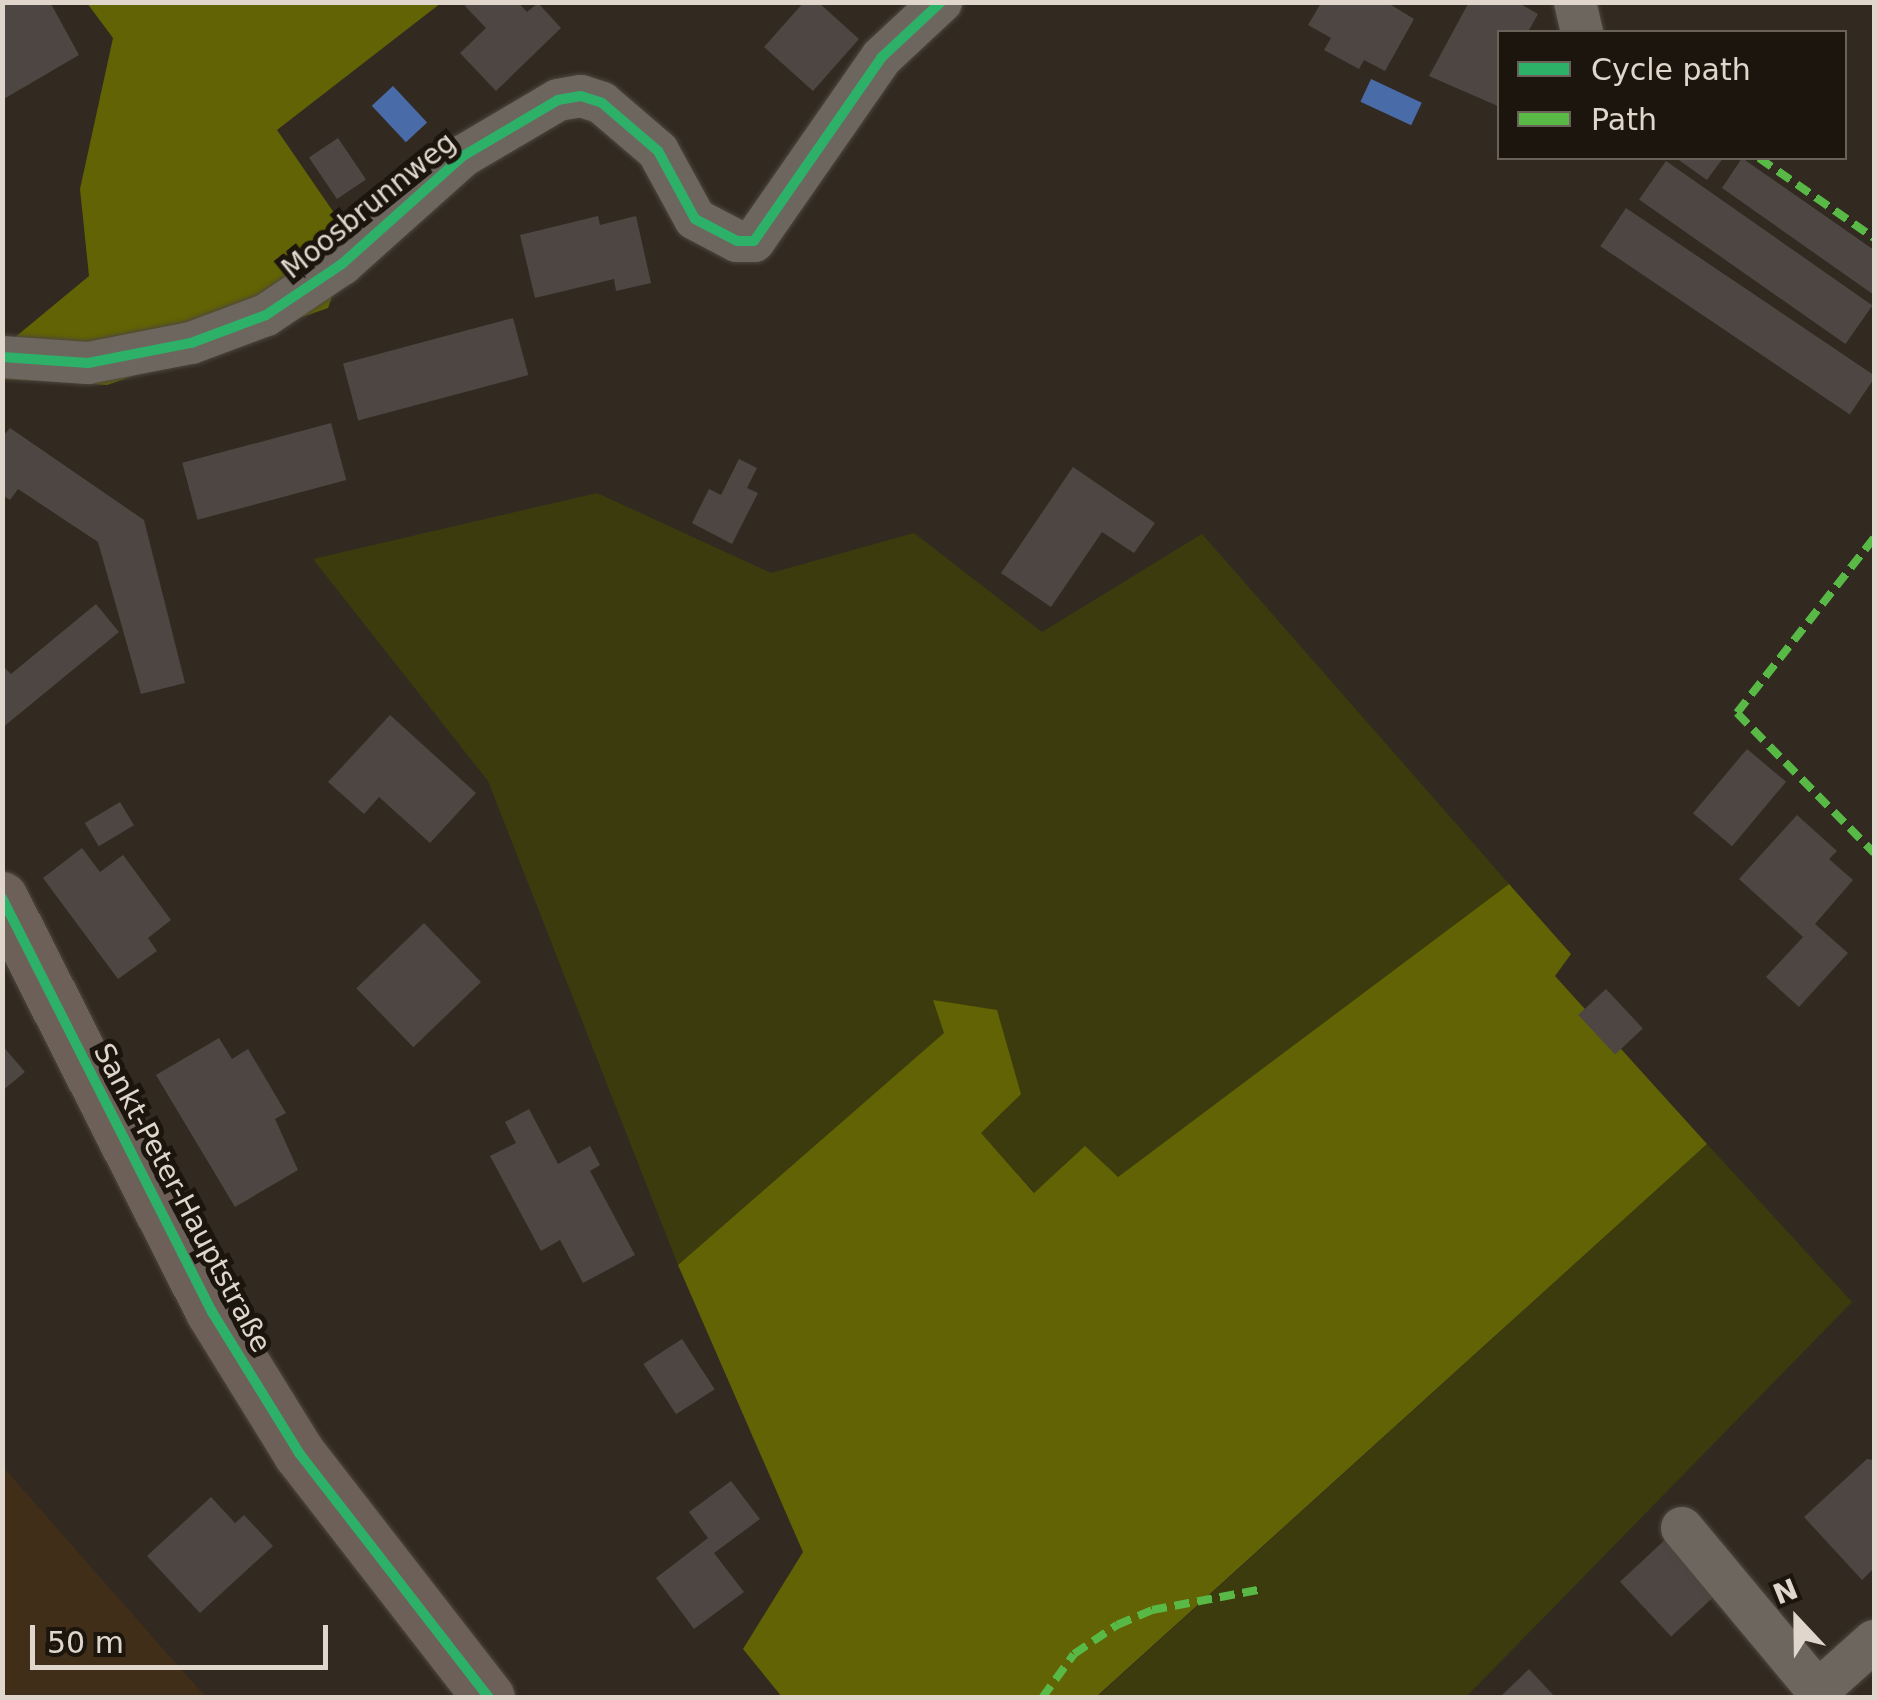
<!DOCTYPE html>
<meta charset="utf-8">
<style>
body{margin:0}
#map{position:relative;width:1877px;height:1700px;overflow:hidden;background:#322a21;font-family:"DejaVu Sans",sans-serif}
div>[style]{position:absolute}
.built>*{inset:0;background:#402e19}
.green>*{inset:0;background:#3c3b0d}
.forest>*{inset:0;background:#626304}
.water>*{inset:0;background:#496ca8;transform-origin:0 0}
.building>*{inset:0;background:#4d4643;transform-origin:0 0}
.roads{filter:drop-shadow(0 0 2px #4d463e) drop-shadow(0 0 2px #4d463e)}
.minor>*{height:42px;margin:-21px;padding:0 21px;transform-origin:21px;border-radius:21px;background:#6d665f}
.major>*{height:52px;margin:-26px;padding:0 26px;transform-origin:26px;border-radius:26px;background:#6c6058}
.quiet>*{height:8px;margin-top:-4px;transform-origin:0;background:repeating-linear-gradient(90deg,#58b947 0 15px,transparent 0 23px)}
.cycleway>*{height:10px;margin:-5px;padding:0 5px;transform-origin:5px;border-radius:5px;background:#2db169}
span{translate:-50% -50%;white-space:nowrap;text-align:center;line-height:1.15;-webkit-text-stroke:10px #1b150d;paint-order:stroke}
.street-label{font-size:28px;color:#e0d6cc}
.frame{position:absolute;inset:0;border:5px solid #e0d6cc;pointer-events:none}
.legend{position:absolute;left:1497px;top:30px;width:350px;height:130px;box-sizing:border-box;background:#1b150d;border:2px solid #6a6259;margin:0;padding:12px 18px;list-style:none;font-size:30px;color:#e0d6cc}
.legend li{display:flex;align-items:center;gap:20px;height:50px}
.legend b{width:50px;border:2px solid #6a6259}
.north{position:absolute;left:1747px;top:1570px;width:100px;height:100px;-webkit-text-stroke:8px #1b150d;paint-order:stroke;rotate:338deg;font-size:28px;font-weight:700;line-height:40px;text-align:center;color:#e0d6cc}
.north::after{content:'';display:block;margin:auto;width:35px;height:45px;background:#e0d6cc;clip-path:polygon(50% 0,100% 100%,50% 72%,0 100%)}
.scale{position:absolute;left:30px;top:1625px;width:298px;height:45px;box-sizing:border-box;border:5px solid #e0d6cc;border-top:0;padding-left:12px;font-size:30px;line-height:35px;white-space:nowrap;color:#e0d6cc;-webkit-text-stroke:8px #1b150d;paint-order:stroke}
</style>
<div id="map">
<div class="built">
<div style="clip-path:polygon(3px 1467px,171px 1658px,206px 1697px,3px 1697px)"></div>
</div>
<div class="green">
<div style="clip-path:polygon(597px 493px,771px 573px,914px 533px,1042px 632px,1202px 534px,1509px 884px,1118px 1177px,1035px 1193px,980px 1133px,934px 1000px,945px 1033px,678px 1265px,488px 781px,313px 559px)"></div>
<div style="clip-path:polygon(1707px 1144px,1852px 1302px,1466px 1697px,1096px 1698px)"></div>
</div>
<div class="forest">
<div style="clip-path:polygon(87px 3px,441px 3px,277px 130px,352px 239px,328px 308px,107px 385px,3px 379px,2px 348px,89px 276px,80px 189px,113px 38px)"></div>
<div style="clip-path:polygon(1509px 884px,1571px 954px,1555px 976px,1707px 1144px,1096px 1697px,782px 1697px,743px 1649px,803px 1552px,678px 1265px,944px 1033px,933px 1000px,997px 1010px,1021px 1094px,981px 1133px,1034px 1193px,1085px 1146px,1118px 1177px)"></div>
</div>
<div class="water">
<div style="left:1371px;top:79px;width:56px;height:25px;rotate:25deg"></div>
<div style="left:393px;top:86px;width:50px;height:29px;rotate:47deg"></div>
</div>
<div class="building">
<div style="clip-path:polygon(2px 2px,50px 2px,79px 55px,2px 100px)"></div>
<div style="clip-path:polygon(469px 2px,518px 2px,527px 12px,538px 3px,561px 28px,496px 91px,460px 53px,486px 28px,465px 6px)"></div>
<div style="clip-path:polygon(804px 2px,818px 2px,859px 39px,813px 91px,764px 47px)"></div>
<div style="clip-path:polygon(1469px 2px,1517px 2px,1538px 14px,1528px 32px,1500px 32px,1500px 107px,1429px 76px)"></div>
<div style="clip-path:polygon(1321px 3px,1388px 3px,1414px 19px,1385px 71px,1364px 60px,1359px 69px,1324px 50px,1331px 38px,1308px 25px)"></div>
<div style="left:338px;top:138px;width:50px;height:35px;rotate:56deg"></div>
<div style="clip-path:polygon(1676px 158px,1723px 158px,1707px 180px)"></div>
<div style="clip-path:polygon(1742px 158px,1874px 250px,1874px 295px,1722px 188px)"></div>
<div style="left:1666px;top:161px;width:252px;height:47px;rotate:35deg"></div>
<div style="left:1626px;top:208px;width:301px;height:46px;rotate:34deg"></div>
<div style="clip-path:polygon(598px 216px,600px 225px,636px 216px,651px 283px,616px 291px,614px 279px,535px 298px,520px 235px)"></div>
<div style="left:513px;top:318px;width:59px;height:176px;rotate:75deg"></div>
<div style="left:331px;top:423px;width:59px;height:154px;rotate:75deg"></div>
<div style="clip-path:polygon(10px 428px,144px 520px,185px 683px,141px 694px,98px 542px,18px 489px,10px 500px,2px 495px,2px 437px)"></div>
<div style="clip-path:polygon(739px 459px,757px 468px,747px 488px,758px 493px,732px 544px,692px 523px,709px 489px,721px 495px)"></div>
<div style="clip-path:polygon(1073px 467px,1155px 523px,1134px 553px,1102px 532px,1051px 607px,1001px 573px)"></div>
<div style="clip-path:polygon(96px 604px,119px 632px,2px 728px,2px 665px,11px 674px)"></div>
<div style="clip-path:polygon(390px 715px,476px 793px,430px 843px,379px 797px,364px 814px,328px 782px)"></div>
<div style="left:1747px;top:749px;width:51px;height:84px;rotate:40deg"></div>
<div style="left:120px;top:802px;width:27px;height:41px;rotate:59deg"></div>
<div style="clip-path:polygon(1797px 815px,1837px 851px,1829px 859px,1853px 880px,1815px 924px,1848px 953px,1799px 1007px,1766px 977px,1803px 937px,1739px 879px)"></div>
<div style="clip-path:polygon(82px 848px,100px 872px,123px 855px,171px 920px,148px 938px,157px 951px,118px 979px,43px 878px)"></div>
<div style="left:424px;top:923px;width:82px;height:94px;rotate:46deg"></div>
<div style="left:1606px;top:989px;width:54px;height:38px;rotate:47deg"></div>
<div style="clip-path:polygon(219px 1038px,232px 1059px,248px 1049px,286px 1113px,275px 1119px,298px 1170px,235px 1207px,156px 1075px)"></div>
<div style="clip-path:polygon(2px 1045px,25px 1072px,2px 1091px)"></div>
<div style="clip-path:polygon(529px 1109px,558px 1164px,590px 1146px,600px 1165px,590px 1171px,635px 1255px,583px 1283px,560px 1240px,541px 1251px,490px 1156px,516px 1143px,505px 1122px)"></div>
<div style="left:682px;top:1339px;width:60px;height:46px;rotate:57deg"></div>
<div style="clip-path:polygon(1867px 1459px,1874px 1460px,1874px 1568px,1862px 1580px,1804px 1517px)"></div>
<div style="clip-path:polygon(731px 1481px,760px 1519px,714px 1553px,744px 1592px,694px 1629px,656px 1578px,708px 1538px,689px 1512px)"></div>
<div style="clip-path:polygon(211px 1497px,235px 1523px,244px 1515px,273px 1546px,200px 1613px,147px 1556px)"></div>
<div style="left:1669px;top:1536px;width:75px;height:67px;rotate:47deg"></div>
<div style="clip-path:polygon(1529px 1669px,1556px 1698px,1499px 1698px)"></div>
</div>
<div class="roads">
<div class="minor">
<div style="left:1575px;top:2px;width:31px;rotate:77deg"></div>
<div style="left:2px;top:357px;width:86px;rotate:4deg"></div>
<div style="left:88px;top:363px;width:105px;rotate:-11deg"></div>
<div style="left:191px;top:343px;width:80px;rotate:-20.5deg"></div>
<div style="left:266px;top:315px;width:92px;rotate:-33.9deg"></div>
<div style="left:342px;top:264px;width:162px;rotate:-41.8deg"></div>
<div style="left:463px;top:156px;width:110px;rotate:-30.5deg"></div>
<div style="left:558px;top:100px;width:23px;rotate:-10deg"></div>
<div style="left:581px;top:96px;width:22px;rotate:18deg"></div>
<div style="left:602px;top:103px;width:74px;rotate:40.6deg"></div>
<div style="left:658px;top:151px;width:77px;rotate:61.4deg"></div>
<div style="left:695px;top:219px;width:47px;rotate:27.6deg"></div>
<div style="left:737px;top:241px;width:17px"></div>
<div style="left:754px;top:241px;width:224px;rotate:-55.2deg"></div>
<div style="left:882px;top:57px;width:81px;rotate:-43deg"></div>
<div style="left:1682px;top:1528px;width:212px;rotate:50.2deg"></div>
<div style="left:1818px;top:1691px;width:75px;rotate:-41.8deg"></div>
</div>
<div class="major">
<div style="left:2px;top:898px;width:464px;rotate:63.1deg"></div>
<div style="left:212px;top:1312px;width:166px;rotate:58.3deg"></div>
<div style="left:299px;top:1453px;width:310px;rotate:52.2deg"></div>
</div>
</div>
<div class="quiet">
<div style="left:1759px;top:158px;width:140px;rotate:34.8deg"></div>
<div style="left:1874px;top:538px;width:222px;rotate:128.1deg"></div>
<div style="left:1737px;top:713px;width:196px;rotate:45.6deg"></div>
<div style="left:1042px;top:1698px;width:54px;rotate:-54deg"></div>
<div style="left:1074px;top:1654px;width:52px;rotate:-34deg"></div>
<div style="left:1117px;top:1625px;width:38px;rotate:-23deg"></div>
<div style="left:1152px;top:1610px;width:113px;rotate:-10.7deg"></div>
</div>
<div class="cycleway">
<div style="left:2px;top:357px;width:86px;rotate:4deg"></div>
<div style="left:88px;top:363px;width:105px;rotate:-11deg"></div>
<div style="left:191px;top:343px;width:80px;rotate:-20.5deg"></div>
<div style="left:266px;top:315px;width:92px;rotate:-33.9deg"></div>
<div style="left:342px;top:264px;width:162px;rotate:-41.8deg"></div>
<div style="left:463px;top:156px;width:110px;rotate:-30.5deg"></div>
<div style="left:558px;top:100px;width:23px;rotate:-10deg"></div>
<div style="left:581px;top:96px;width:22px;rotate:18deg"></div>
<div style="left:602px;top:103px;width:74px;rotate:40.6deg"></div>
<div style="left:658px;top:151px;width:77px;rotate:61.4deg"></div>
<div style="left:695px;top:219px;width:47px;rotate:27.6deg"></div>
<div style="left:737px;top:241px;width:17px"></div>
<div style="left:754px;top:241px;width:224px;rotate:-55.2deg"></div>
<div style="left:882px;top:57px;width:81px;rotate:-43deg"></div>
<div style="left:2px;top:898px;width:464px;rotate:63.1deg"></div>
<div style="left:212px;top:1312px;width:166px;rotate:58.3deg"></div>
<div style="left:299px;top:1453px;width:310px;rotate:52.2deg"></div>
</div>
<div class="street-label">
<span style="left:369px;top:206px;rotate:-39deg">Moosbrunnweg</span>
<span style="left:182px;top:1198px;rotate:62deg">Sankt-Peter-Hauptstraße</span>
</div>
<div class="frame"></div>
<ul class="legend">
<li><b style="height:12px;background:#2db169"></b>Cycle path</li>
<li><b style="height:12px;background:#58b947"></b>Path</li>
</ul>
<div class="north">N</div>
<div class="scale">50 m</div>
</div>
